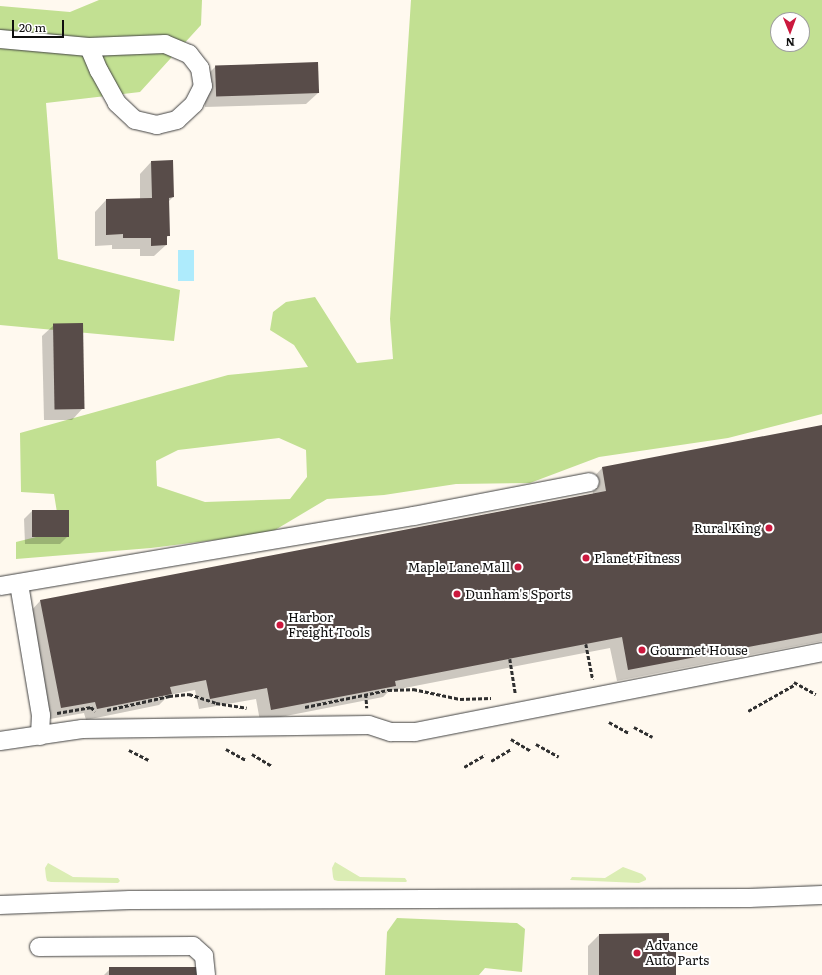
<!DOCTYPE html>
<style>
body{margin:0}
#map{position:relative;width:822px;height:975px;overflow:hidden;background:#fff9ef;font-family:Literata,serif}
div>[style]{position:absolute}
.green>*{inset:0;background:#dbedb4}
.forest>*{inset:0;background:#c2e092}
.water>*{inset:0;background:#aeebfc;transform-origin:0 0}
.shadow>*{inset:0;background:#0003}
.building>*{inset:0;background:#584c49;transform-origin:0 0}
.path>*{height:2.5px;margin-top:-1.25px;transform-origin:0;background:repeating-linear-gradient(90deg,#303030 0 4px,transparent 0 6px)}
.roads{filter:drop-shadow(0 0 1px #414141) drop-shadow(0 0 1px #414141)}
.minor>*{height:18px;margin:-9px;padding:0 9px;transform-origin:9px;border-radius:9px;background:#fff}
.dots>*{width:11px;height:11px;translate:-50% -50%;box-sizing:border-box;border:2px solid #fff;border-radius:50%}
span{translate:-50% -50%;white-space:nowrap;text-align:center;line-height:1.15;-webkit-text-stroke:4px #fff;paint-order:stroke}
.poi-label{font-size:13px;color:#0e0e0e}
.right{translate:-100% -50%;text-align:right}
.left{translate:0 -50%;text-align:left}
.north{position:absolute;left:770px;top:12px;width:40px;height:40px;box-sizing:border-box;background:#fff;border:1px solid #9f9f9f;border-radius:50%;rotate:179deg;font-size:11px;font-weight:700;line-height:16px;text-align:center;color:#0e0e0e}
.north::after{content:'';display:block;margin:auto;width:14px;height:18px;background:#cb193e;clip-path:polygon(50% 0,100% 100%,50% 72%,0 100%)}
.scale{position:absolute;left:12px;top:20px;width:52px;height:18px;box-sizing:border-box;border:2px solid #0e0e0e;border-top:0;padding-left:5px;font-size:12px;line-height:14px;white-space:nowrap;color:#0e0e0e;-webkit-text-stroke:3px #fff;paint-order:stroke}
</style>
<div id="map">
<div class="green">
<div style="clip-path:polygon(335px 862px,360px 877px,405px 878px,407px 881px,406px 882px,338px 881px,334px 880px,333px 877px,332px 868px)"></div>
<div style="clip-path:polygon(48px 863px,73px 877px,118px 878px,120px 881px,118px 883px,51px 882px,47px 881px,46px 877px,45px 868px)"></div>
<div style="clip-path:polygon(623px 867px,642px 874px,646px 878px,646px 880px,639px 883px,570px 880px,572px 877px,605px 878px)"></div>
</div>
<div class="forest">
<div style="clip-path:polygon(99px 0,202px 0,201px 25px,140px 92px,46px 103px,58px 259px,180px 290px,174px 341px,0 325px,0 6px,70px 12px)"></div>
<div style="clip-path:polygon(evenodd,411px 0,822px 0,822px 414px,728px 438px,599px 457px,530px 483px,456px 484px,384px 495px,327px 499px,270px 533px,151px 548px,16px 559px,16px 542px,60px 531px,54px 494px,21px 492px,20px 433px,228px 375px,308px 367px,294px 345px,270px 330px,273px 312px,286px 302px,315px 297px,357px 363px,393px 359px,390px 319px,411px 0,778px 20px,802px 20px,802px 44px,778px 44px,778px 20px,411px 0,279px 438px,306px 450px,307px 477px,290px 499px,205px 502px,157px 486px,156px 461px,178px 450px,279px 438px)"></div>
<div style="clip-path:polygon(397px 918px,517px 923px,525px 929px,522px 972px,485px 968px,479px 975px,385px 975px,387px 932px)"></div>
</div>
<div class="water">
<div style="left:178px;top:250px;width:16px;height:31px"></div>
</div>
<div class="shadow">
<div style="clip-path:polygon(216px 66px,318px 93px,306px 104px,205px 107px,204px 78px)"></div>
<div style="clip-path:polygon(151px 162px,173px 197px,168px 202px,169px 235px,166px 238px,166px 245px,154px 256px,140px 256px,140px 249px,112px 249px,112px 245px,95px 246px,95px 212px,106px 200px,140px 200px,140px 174px)"></div>
<div style="clip-path:polygon(54px 325px,83px 408px,72px 420px,44px 420px,42px 336px)"></div>
<div style="clip-path:polygon(822px 426px,822px 641px,617px 681px,610px 648px,389px 691px,383px 697px,260px 721px,256px 699px,199px 709px,195px 690px,169px 695px,159px 705px,86px 720px,84px 713px,50px 719px,29px 613px,40px 601px,593px 494px,591px 480px,602px 468px)"></div>
<div style="clip-path:polygon(32px 511px,68px 511px,68px 536px,60px 544px,25px 544px,24px 519px)"></div>
<div style="clip-path:polygon(599px 935px,668px 949px,675px 975px,588px 975px,588px 946px)"></div>
<div style="clip-path:polygon(110px 969px,197px 975px,104px 975px)"></div>
</div>
<div class="building">
<div style="left:318px;top:62px;width:31px;height:103px;rotate:88deg"></div>
<div style="clip-path:polygon(173px 160px,174px 197px,169px 198px,170px 236px,167px 236px,167px 245px,151px 246px,151px 238px,123px 238px,123px 234px,106px 235px,106px 199px,152px 198px,151px 161px)"></div>
<div style="left:83px;top:323px;width:86px;height:30px;rotate:89deg"></div>
<div style="clip-path:polygon(822px 425px,822px 633px,628px 670px,622px 637px,395px 681px,396px 686px,271px 710px,267px 688px,210px 699px,206px 680px,170px 687px,172px 694px,97px 709px,95px 702px,61px 708px,40px 600px,606px 491px,602px 467px)"></div>
<div style="left:32px;top:510px;width:37px;height:27px"></div>
<div style="clip-path:polygon(669px 933px,669px 948px,676px 948px,676px 975px,599px 975px,599px 934px)"></div>
<div style="left:198px;top:967px;width:8px;height:89px;rotate:90deg"></div>
</div>
<div class="path">
<div style="left:586px;top:644px;width:36px;rotate:79deg"></div>
<div style="left:510px;top:659px;width:36px;rotate:81deg"></div>
<div style="left:794px;top:682px;width:25px;rotate:29deg"></div>
<div style="left:366px;top:694px;width:14px;rotate:86deg"></div>
<div style="left:305px;top:707px;width:85px;rotate:-11.6deg"></div>
<div style="left:388px;top:690px;width:25px;rotate:-2deg"></div>
<div style="left:413px;top:689px;width:48px;rotate:12deg"></div>
<div style="left:460px;top:699px;width:31px;rotate:-2deg"></div>
<div style="left:107px;top:710px;width:64px;rotate:-12.7deg"></div>
<div style="left:169px;top:696px;width:20px;rotate:-6deg"></div>
<div style="left:189px;top:694px;width:28px;rotate:18deg"></div>
<div style="left:216px;top:703px;width:31px;rotate:9deg"></div>
<div style="left:748px;top:711px;width:53px;rotate:-29.5deg"></div>
<div style="left:57px;top:713px;width:35px;rotate:-10deg"></div>
<div style="left:91px;top:707px;width:6px;rotate:45deg"></div>
<div style="left:609px;top:722px;width:23px;rotate:29deg"></div>
<div style="left:634px;top:727px;width:21px;rotate:28deg"></div>
<div style="left:511px;top:739px;width:23px;rotate:31deg"></div>
<div style="left:536px;top:744px;width:26px;rotate:29deg"></div>
<div style="left:226px;top:749px;width:23px;rotate:29deg"></div>
<div style="left:129px;top:750px;width:22px;rotate:27deg"></div>
<div style="left:252px;top:754px;width:23px;rotate:31deg"></div>
<div style="left:491px;top:761px;width:23px;rotate:-31deg"></div>
<div style="left:464px;top:767px;width:24px;rotate:-30deg"></div>
</div>
<div class="roads">
<div class="minor">
<div style="left:0;top:39px;width:89px;rotate:5.1deg"></div>
<div style="left:89px;top:47px;width:76px;rotate:-2.3deg"></div>
<div style="left:165px;top:44px;width:26px;rotate:23deg"></div>
<div style="left:189px;top:54px;width:18px;rotate:52deg"></div>
<div style="left:200px;top:68px;width:18px;rotate:81deg"></div>
<div style="left:203px;top:86px;width:20px;rotate:117deg"></div>
<div style="left:194px;top:104px;width:23px;rotate:137deg"></div>
<div style="left:177px;top:120px;width:21px;rotate:166deg"></div>
<div style="left:157px;top:125px;width:23px;rotate:-167deg"></div>
<div style="left:135px;top:120px;width:25px;rotate:-137deg"></div>
<div style="left:117px;top:103px;width:37px;rotate:-119deg"></div>
<div style="left:99px;top:71px;width:26px;rotate:-113deg"></div>
<div style="left:19px;top:584px;width:133px;rotate:80.5deg"></div>
<div style="left:41px;top:715px;width:21px;rotate:93deg"></div>
<div style="left:0;top:586px;width:420px;rotate:-9.6deg"></div>
<div style="left:414px;top:516px;width:179px;rotate:-10.9deg"></div>
<div style="left:0;top:741px;width:83px;rotate:-8.3deg"></div>
<div style="left:82px;top:729px;width:287px;rotate:-0.8deg"></div>
<div style="left:369px;top:725px;width:23px;rotate:18deg"></div>
<div style="left:391px;top:732px;width:24px"></div>
<div style="left:415px;top:732px;width:415px;rotate:-11.1deg"></div>
<div style="left:0;top:905px;width:130px;rotate:-2.2deg"></div>
<div style="left:130px;top:900px;width:619px;rotate:-0.19deg"></div>
<div style="left:749px;top:898px;width:73px;rotate:-2.4deg"></div>
<div style="left:39px;top:947px;width:154px;rotate:-0.4deg"></div>
<div style="left:193px;top:946px;width:15px;rotate:42deg"></div>
<div style="left:204px;top:956px;width:19px;rotate:84deg"></div>
</div>
</div>
<div class="dots">
<div style="left:769px;top:528px;background:#cb193e"></div>
<div style="left:586px;top:558px;background:#cb193e"></div>
<div style="left:518px;top:567px;background:#cb193e"></div>
<div style="left:457px;top:594px;background:#cb193e"></div>
<div style="left:280px;top:625px;background:#cb193e"></div>
<div style="left:642px;top:650px;background:#cb193e"></div>
<div style="left:637px;top:953px;background:#cb193e"></div>
</div>
<div class="poi-label">
<span class="right" style="left:761px;top:528px">Rural King</span>
<span class="left" style="left:594px;top:558px">Planet Fitness</span>
<span class="right" style="left:510px;top:567px">Maple Lane Mall</span>
<span class="left" style="left:465px;top:594px">Dunham's Sports</span>
<span class="left" style="left:288px;top:625px">Harbor<br>Freight Tools</span>
<span class="left" style="left:650px;top:650px">Gourmet House</span>
<span class="left" style="left:645px;top:953px">Advance<br>Auto Parts</span>
</div>
<div class="north">N</div>
<div class="scale">20 m</div>
</div>
